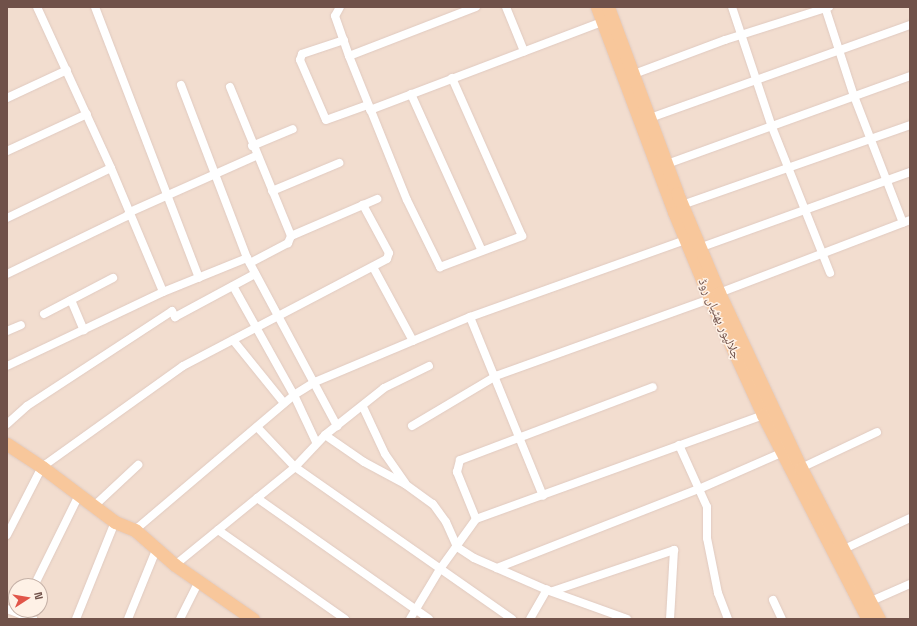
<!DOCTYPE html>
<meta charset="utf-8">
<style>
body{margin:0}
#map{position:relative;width:917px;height:626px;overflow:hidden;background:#fbede0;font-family:"Space Grotesk","Noto Naskh Arabic",sans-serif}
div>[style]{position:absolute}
.residential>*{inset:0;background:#f2ddcf}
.roads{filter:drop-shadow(0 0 1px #e0cac0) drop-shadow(0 0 1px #e0cac0)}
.minor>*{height:8px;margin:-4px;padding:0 4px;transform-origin:4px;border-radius:4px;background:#fff}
.primary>*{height:13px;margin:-6.5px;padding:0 6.5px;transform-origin:6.5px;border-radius:6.5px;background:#f8c79b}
span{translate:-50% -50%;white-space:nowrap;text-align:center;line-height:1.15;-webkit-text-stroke:3px #fef1e6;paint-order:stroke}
.street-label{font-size:13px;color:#705149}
.frame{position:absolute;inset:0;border:8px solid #705149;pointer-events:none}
.north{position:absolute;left:8px;top:578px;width:40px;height:40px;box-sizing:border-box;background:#fef1e6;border:1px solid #c5b1a7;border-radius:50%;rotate:78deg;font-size:11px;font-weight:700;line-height:16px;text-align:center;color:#705149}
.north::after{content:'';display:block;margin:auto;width:14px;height:18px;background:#e15549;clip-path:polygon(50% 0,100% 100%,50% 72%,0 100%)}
</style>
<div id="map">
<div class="residential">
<div style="clip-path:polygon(evenodd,7px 7px,910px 7px,910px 619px,7px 619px,7px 7px,16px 586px,40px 586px,40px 610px,16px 610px,16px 586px)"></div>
</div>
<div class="roads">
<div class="minor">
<div style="left:37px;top:7px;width:177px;rotate:65.3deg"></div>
<div style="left:111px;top:168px;width:134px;rotate:67.2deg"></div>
<div style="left:95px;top:7px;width:290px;rotate:69deg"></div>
<div style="left:340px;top:7px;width:10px;rotate:119deg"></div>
<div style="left:335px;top:16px;width:42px;rotate:70.7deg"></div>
<div style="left:349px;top:56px;width:155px;rotate:68.1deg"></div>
<div style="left:407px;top:200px;width:75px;rotate:63.8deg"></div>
<div style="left:440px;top:267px;width:88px;rotate:-20.7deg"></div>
<div style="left:522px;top:236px;width:173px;rotate:-113.9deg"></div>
<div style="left:506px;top:7px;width:48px;rotate:67.8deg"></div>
<div style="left:732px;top:7px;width:126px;rotate:71.6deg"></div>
<div style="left:772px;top:127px;width:157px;rotate:68.3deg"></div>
<div style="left:825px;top:7px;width:94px;rotate:72deg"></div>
<div style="left:854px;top:96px;width:136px;rotate:68.9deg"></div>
<div style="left:344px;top:40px;width:44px;rotate:161.6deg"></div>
<div style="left:302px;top:54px;width:6px;rotate:108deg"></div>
<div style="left:300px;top:60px;width:65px;rotate:66.6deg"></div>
<div style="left:326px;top:120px;width:45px;rotate:-19.7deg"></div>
<div style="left:349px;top:56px;width:136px;rotate:-21.1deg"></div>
<div style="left:634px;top:74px;width:97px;rotate:-20.5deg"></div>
<div style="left:725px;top:40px;width:109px;rotate:-17.6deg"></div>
<div style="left:181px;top:85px;width:185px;rotate:69.1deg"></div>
<div style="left:247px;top:258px;width:191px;rotate:61.8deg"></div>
<div style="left:230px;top:87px;width:161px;rotate:67.7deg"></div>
<div style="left:291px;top:236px;width:8px;rotate:113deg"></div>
<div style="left:288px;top:243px;width:43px;rotate:152.2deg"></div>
<div style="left:411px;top:94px;width:172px;rotate:65.7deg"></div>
<div style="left:7px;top:98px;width:66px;rotate:-25deg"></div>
<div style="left:370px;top:110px;width:248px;rotate:-20.8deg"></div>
<div style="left:650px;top:118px;width:276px;rotate:-19.7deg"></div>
<div style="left:252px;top:146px;width:44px;rotate:-22.5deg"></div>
<div style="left:7px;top:151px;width:88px;rotate:-24.8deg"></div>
<div style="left:667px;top:164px;width:258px;rotate:-19.9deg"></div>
<div style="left:272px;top:191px;width:73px;rotate:-22.7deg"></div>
<div style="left:682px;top:205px;width:242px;rotate:-19.3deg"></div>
<div style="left:7px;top:218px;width:115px;rotate:-25.7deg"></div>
<div style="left:291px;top:236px;width:94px;rotate:-23.3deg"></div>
<div style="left:699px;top:248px;width:224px;rotate:-19.8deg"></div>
<div style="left:373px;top:267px;width:84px;rotate:61.6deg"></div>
<div style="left:7px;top:274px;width:133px;rotate:-25.8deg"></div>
<div style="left:127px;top:216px;width:5px;rotate:-53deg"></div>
<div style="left:130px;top:212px;width:138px;rotate:-24deg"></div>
<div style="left:233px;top:286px;width:125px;rotate:60.8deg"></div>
<div style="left:294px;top:395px;width:52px;rotate:64.9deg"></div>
<div style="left:719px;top:293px;width:204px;rotate:-20.9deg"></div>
<div style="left:71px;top:300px;width:33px;rotate:67deg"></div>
<div style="left:44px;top:314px;width:78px;rotate:-27.6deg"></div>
<div style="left:470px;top:317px;width:193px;rotate:67.8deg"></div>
<div style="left:7px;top:331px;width:15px;rotate:-23deg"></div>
<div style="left:233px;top:340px;width:81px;rotate:51deg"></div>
<div style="left:7px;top:366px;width:173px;rotate:-25.4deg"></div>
<div style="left:163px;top:292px;width:91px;rotate:-22deg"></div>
<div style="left:363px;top:407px;width:52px;rotate:64.9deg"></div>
<div style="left:385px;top:454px;width:35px;rotate:55deg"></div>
<div style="left:7px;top:424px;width:27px;rotate:-42deg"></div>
<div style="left:27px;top:406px;width:173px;rotate:-33.2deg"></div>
<div style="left:172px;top:311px;width:7px;rotate:63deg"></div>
<div style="left:175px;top:317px;width:91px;rotate:-28.3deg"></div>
<div style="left:412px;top:426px;width:98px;rotate:-30.8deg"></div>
<div style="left:496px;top:376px;width:227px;rotate:-19.8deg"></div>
<div style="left:257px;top:427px;width:55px;rotate:46.5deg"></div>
<div style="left:295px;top:467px;width:265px;rotate:35deg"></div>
<div style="left:325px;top:435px;width:47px;rotate:34.7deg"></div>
<div style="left:364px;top:462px;width:47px;rotate:28.2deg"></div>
<div style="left:405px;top:484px;width:34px;rotate:36deg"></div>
<div style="left:433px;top:504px;width:22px;rotate:54deg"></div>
<div style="left:446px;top:522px;width:27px;rotate:66deg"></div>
<div style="left:457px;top:547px;width:20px;rotate:33deg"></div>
<div style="left:474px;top:558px;width:80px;rotate:23.7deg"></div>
<div style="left:547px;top:590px;width:85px;rotate:19.9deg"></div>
<div style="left:679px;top:445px;width:68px;rotate:65.7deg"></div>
<div style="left:707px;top:507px;width:31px;rotate:90deg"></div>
<div style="left:707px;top:538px;width:56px;rotate:78.7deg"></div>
<div style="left:718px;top:593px;width:28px;rotate:69deg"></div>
<div style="left:801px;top:468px;width:84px;rotate:-25.3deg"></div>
<div style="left:257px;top:498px;width:210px;rotate:35.1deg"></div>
<div style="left:93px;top:507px;width:62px;rotate:-43deg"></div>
<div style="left:476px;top:519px;width:51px;rotate:-112deg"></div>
<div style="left:457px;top:472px;width:12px;rotate:-76deg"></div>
<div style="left:460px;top:460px;width:206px;rotate:-20.7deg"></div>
<div style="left:135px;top:530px;width:209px;rotate:-40.3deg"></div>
<div style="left:294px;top:395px;width:25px;rotate:-32deg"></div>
<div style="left:315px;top:382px;width:168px;rotate:-22.8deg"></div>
<div style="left:470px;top:317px;width:228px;rotate:-19.7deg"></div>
<div style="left:218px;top:530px;width:155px;rotate:35deg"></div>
<div style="left:7px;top:535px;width:76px;rotate:-62.8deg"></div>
<div style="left:42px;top:467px;width:173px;rotate:-35.6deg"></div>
<div style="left:183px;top:366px;width:230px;rotate:-27.7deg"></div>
<div style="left:387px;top:259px;width:6px;rotate:-72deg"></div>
<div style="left:389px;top:253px;width:55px;rotate:-118.4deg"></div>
<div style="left:842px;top:550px;width:75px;rotate:-25.2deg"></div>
<div style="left:175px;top:565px;width:155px;rotate:-39.2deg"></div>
<div style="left:295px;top:467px;width:44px;rotate:-46.8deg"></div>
<div style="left:325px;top:435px;width:75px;rotate:-38.5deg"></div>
<div style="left:384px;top:388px;width:50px;rotate:-26.1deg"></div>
<div style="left:497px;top:568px;width:217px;rotate:-21.4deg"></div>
<div style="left:699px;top:489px;width:90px;rotate:-23.7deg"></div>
<div style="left:34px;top:586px;width:99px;rotate:-63.7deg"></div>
<div style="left:553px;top:591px;width:128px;rotate:-18.7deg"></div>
<div style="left:674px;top:550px;width:69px;rotate:93.3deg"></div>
<div style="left:773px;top:600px;width:21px;rotate:65deg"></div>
<div style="left:869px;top:602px;width:45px;rotate:-23.7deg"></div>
<div style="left:7px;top:609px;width:28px;rotate:21deg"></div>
<div style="left:76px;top:619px;width:105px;rotate:-68.1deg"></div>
<div style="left:128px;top:619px;width:74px;rotate:-67.9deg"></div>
<div style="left:180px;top:619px;width:42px;rotate:-63.4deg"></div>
<div style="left:410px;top:619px;width:58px;rotate:-59deg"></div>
<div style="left:440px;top:569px;width:62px;rotate:-54.2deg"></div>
<div style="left:476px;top:519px;width:305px;rotate:-19.9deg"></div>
<div style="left:530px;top:619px;width:34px;rotate:-60deg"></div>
</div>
<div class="primary">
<div style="left:597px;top:7px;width:219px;rotate:69.4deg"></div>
<div style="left:674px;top:212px;width:94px;rotate:67.5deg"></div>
<div style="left:710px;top:299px;width:128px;rotate:65.4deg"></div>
<div style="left:763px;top:415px;width:229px;rotate:62.8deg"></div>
<div style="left:608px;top:7px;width:198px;rotate:69.6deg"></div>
<div style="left:677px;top:193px;width:108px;rotate:67.2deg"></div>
<div style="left:719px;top:293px;width:193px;rotate:64.9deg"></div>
<div style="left:801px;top:468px;width:170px;rotate:62.7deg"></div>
<div style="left:7px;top:444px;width:42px;rotate:33.3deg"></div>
<div style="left:42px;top:467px;width:91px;rotate:37deg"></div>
<div style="left:115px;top:522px;width:22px;rotate:22deg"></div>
<div style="left:135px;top:530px;width:53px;rotate:41.2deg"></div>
<div style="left:175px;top:565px;width:95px;rotate:34.7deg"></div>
</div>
</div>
<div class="street-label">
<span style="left:719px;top:319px;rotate:66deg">جلالپور بھٹیاں روڈ</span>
</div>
<div class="frame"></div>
<div class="north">N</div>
</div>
